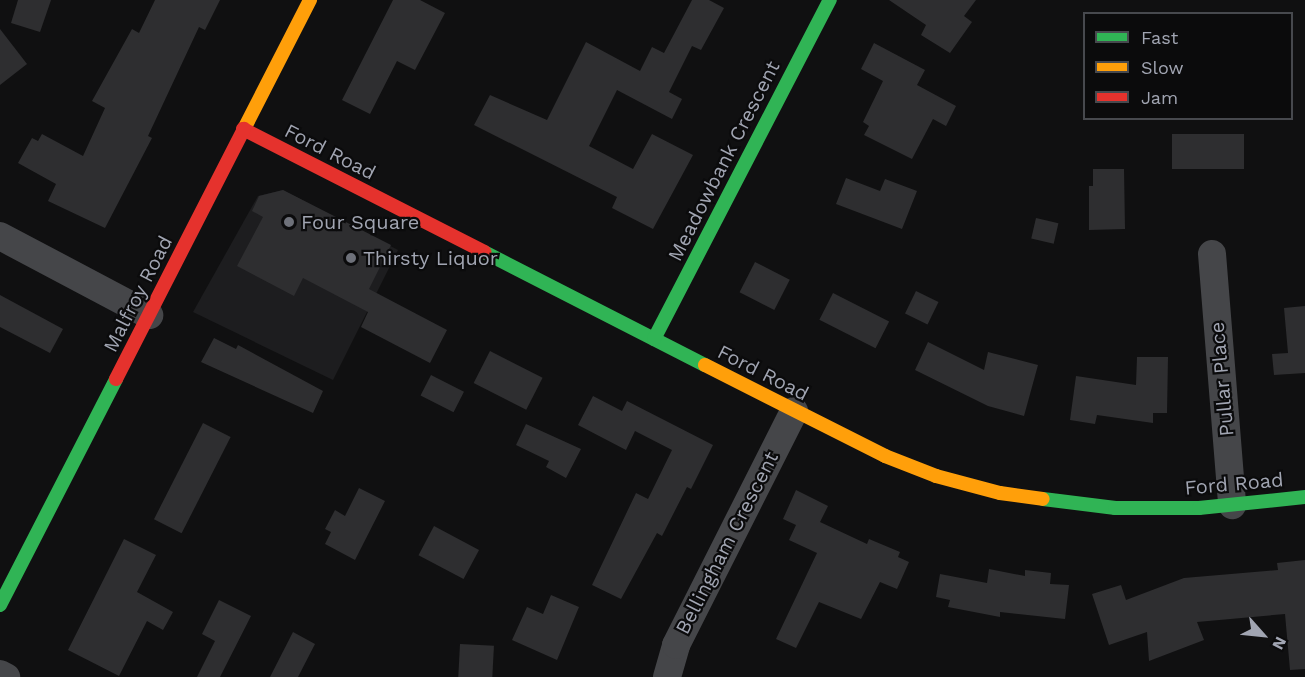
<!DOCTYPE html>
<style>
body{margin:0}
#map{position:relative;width:1305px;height:677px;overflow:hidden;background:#101011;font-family:"Work Sans",sans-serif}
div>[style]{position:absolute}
.built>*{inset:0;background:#1d1d1f}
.building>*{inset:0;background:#2e2e30;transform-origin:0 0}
.street>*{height:28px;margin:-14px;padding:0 14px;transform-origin:14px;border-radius:14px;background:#454649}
.fast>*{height:14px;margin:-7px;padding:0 7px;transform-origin:7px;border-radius:7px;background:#30b455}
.slow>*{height:14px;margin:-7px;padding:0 7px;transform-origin:7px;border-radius:7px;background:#ff9f0a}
.jam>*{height:14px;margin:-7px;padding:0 7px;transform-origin:7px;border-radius:7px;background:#e5322d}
.dots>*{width:16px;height:16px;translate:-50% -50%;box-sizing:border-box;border:3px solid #0b0b0c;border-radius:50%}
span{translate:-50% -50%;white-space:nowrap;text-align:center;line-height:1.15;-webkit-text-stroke:4.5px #0b0b0c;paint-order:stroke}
.street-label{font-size:20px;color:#a1a5b2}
.poi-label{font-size:20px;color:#a1a5b2}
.left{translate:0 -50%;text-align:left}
.legend{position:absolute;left:1083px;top:12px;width:210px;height:108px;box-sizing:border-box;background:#0b0b0c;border:2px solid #47494e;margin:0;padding:8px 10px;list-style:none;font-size:18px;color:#a1a5b2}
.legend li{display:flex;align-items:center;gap:12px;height:30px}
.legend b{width:30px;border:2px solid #47494e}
.north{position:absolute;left:1233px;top:605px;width:60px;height:60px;-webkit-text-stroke:4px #0b0b0c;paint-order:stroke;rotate:117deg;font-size:16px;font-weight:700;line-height:24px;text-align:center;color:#a1a5b2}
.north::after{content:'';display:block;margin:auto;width:21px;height:27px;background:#a1a5b2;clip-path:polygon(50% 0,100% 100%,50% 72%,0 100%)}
</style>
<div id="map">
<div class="built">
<div style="clip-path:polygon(283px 190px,398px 250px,333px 380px,193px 312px,258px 196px)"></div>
</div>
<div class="building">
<div style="clip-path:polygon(18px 0,51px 0,40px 32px,11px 23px)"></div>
<div style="clip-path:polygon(155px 0,220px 0,205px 30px,199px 27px,148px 136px,152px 138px,105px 228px,48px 201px,56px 184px,18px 163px,32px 138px,38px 141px,42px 134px,83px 156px,105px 108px,92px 101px,132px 29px,139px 33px)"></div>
<div style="clip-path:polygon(393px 0,420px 0,445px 13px,415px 70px,397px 61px,370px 114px,342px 100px)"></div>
<div style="clip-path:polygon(692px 0,709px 0,724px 8px,701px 50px,692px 46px,669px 92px,682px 99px,672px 119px,617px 90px,589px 146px,633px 169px,652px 134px,693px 155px,653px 229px,612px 208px,617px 197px,474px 125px,490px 95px,547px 120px,586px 42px,640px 71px,652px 47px,664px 53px)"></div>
<div style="clip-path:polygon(889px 0,976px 0,964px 16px,972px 22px,950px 53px,921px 35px,926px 25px)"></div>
<div style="clip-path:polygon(0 29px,27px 64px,0 85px)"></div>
<div style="clip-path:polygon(874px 43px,925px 70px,917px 85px,956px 106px,946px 126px,933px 119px,912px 159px,864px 135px,869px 126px,863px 122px,883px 81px,861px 69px)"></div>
<div style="left:1244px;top:134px;width:35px;height:72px;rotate:90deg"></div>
<div style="clip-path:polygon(1093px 169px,1124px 169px,1125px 229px,1089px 230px,1089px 186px,1093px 186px)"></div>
<div style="clip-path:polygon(846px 178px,880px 191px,885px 179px,917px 191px,902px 229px,836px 204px)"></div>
<div style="clip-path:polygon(283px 190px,391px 245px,369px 289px,447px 330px,430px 363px,361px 327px,368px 312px,303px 278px,294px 296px,237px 266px,263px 217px,252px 211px,259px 196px)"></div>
<div style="left:1036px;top:218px;width:23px;height:21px;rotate:13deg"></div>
<div style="left:755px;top:262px;width:39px;height:34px;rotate:27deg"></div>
<div style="left:916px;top:291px;width:25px;height:25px;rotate:26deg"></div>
<div style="left:833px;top:293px;width:63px;height:30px;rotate:27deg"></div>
<div style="clip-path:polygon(0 295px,63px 329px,50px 353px,0 327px)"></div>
<div style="clip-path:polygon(1305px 306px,1305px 373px,1274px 375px,1272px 354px,1288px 353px,1284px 308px)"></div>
<div style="clip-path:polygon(214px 338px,236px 349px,238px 345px,323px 391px,313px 413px,201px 362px)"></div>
<div style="clip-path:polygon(928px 342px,984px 370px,988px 352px,1038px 365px,1024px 416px,988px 406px,915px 370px)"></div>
<div style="left:490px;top:351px;width:59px;height:36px;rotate:27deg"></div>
<div style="clip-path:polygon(1137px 357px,1168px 357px,1167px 413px,1153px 413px,1153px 423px,1097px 415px,1095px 424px,1070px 420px,1076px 376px,1136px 385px)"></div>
<div style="left:431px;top:375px;width:37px;height:23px;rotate:27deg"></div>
<div style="clip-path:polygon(593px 396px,622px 411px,627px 401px,713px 445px,691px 489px,687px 487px,662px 536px,657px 533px,621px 599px,592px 585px,636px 493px,648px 499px,672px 450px,635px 431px,626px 450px,578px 425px)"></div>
<div style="left:203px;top:423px;width:31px;height:108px;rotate:27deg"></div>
<div style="clip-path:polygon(526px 424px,581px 449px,566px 478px,546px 467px,549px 461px,516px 445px)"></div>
<div style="clip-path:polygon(359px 488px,385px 501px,355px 560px,325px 544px,331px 532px,325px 529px,335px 510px,345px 516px)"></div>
<div style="clip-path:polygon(796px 490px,828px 506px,820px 522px,867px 544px,869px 539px,900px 552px,898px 557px,909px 562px,897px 589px,880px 582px,861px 619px,819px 602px,796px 648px,776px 639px,817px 553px,789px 540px,796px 525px,783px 519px)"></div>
<div style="left:434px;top:526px;width:51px;height:33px;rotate:28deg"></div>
<div style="clip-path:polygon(124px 539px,156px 555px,137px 592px,173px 612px,163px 630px,147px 621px,119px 676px,68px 650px)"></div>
<div style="clip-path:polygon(1305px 560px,1305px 669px,1290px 670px,1285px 614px,1197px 622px,1204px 640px,1149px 661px,1147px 632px,1109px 645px,1092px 594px,1121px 585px,1126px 600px,1184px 578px,1278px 570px,1277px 563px)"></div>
<div style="clip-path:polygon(989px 569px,1025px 576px,1025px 570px,1051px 573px,1050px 584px,1069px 585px,1065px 619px,1000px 612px,1000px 617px,948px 607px,950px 600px,936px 597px,940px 574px,987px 583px)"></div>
<div style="clip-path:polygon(551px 595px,579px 607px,557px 660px,512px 640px,527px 607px,543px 614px)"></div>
<div style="clip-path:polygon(219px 600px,251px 616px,220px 677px,197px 677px,215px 641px,202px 634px)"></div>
<div style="clip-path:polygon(293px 632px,315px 644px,298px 677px,270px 677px)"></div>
<div style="left:460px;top:644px;width:34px;height:33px;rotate:3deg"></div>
</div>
<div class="street">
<div style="left:0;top:236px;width:169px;rotate:27.9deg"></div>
<div style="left:1212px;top:254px;width:252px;rotate:85.4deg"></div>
<div style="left:0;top:674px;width:7px;rotate:27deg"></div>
<div style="left:667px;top:677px;width:33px;rotate:-74deg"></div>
<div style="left:676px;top:645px;width:262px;rotate:-63.2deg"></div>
</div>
<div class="fast">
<div style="left:484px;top:252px;width:248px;rotate:27.1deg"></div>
<div style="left:654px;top:339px;width:382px;rotate:-62.6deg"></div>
<div style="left:1043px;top:499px;width:73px;rotate:7.1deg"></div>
<div style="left:1115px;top:508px;width:84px"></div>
<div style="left:1199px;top:508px;width:107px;rotate:-5.9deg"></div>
<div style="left:0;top:605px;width:254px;rotate:-62.8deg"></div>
</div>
<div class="slow">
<div style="left:244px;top:129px;width:145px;rotate:-62.9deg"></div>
<div style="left:705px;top:365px;width:202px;rotate:26.8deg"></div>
<div style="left:885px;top:456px;width:55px;rotate:21.4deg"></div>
<div style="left:936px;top:476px;width:66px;rotate:14.9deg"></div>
<div style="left:1000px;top:493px;width:43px;rotate:7.9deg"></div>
</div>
<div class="jam">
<div style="left:243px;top:129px;width:271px;rotate:27deg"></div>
<div style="left:116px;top:379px;width:281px;rotate:-62.9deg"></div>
</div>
<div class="dots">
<div style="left:289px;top:222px;background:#6e717a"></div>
<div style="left:351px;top:258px;background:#6e717a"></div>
</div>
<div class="street-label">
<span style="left:330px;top:152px;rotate:27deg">Ford Road</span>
<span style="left:724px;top:161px;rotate:-63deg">Meadowbank Crescent</span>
<span style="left:138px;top:294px;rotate:-63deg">Malfroy Road</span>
<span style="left:763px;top:373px;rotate:27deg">Ford Road</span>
<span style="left:1222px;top:379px;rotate:-95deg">Pullar Place</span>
<span style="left:1234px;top:484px;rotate:-5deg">Ford Road</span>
<span style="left:727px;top:543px;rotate:-63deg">Bellingham Crescent</span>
</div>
<div class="poi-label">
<span class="left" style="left:301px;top:222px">Four Square</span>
<span class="left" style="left:363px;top:258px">Thirsty Liquor</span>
</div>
<ul class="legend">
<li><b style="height:8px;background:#30b455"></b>Fast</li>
<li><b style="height:8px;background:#ff9f0a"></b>Slow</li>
<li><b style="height:8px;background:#e5322d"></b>Jam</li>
</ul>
<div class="north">N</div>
</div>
